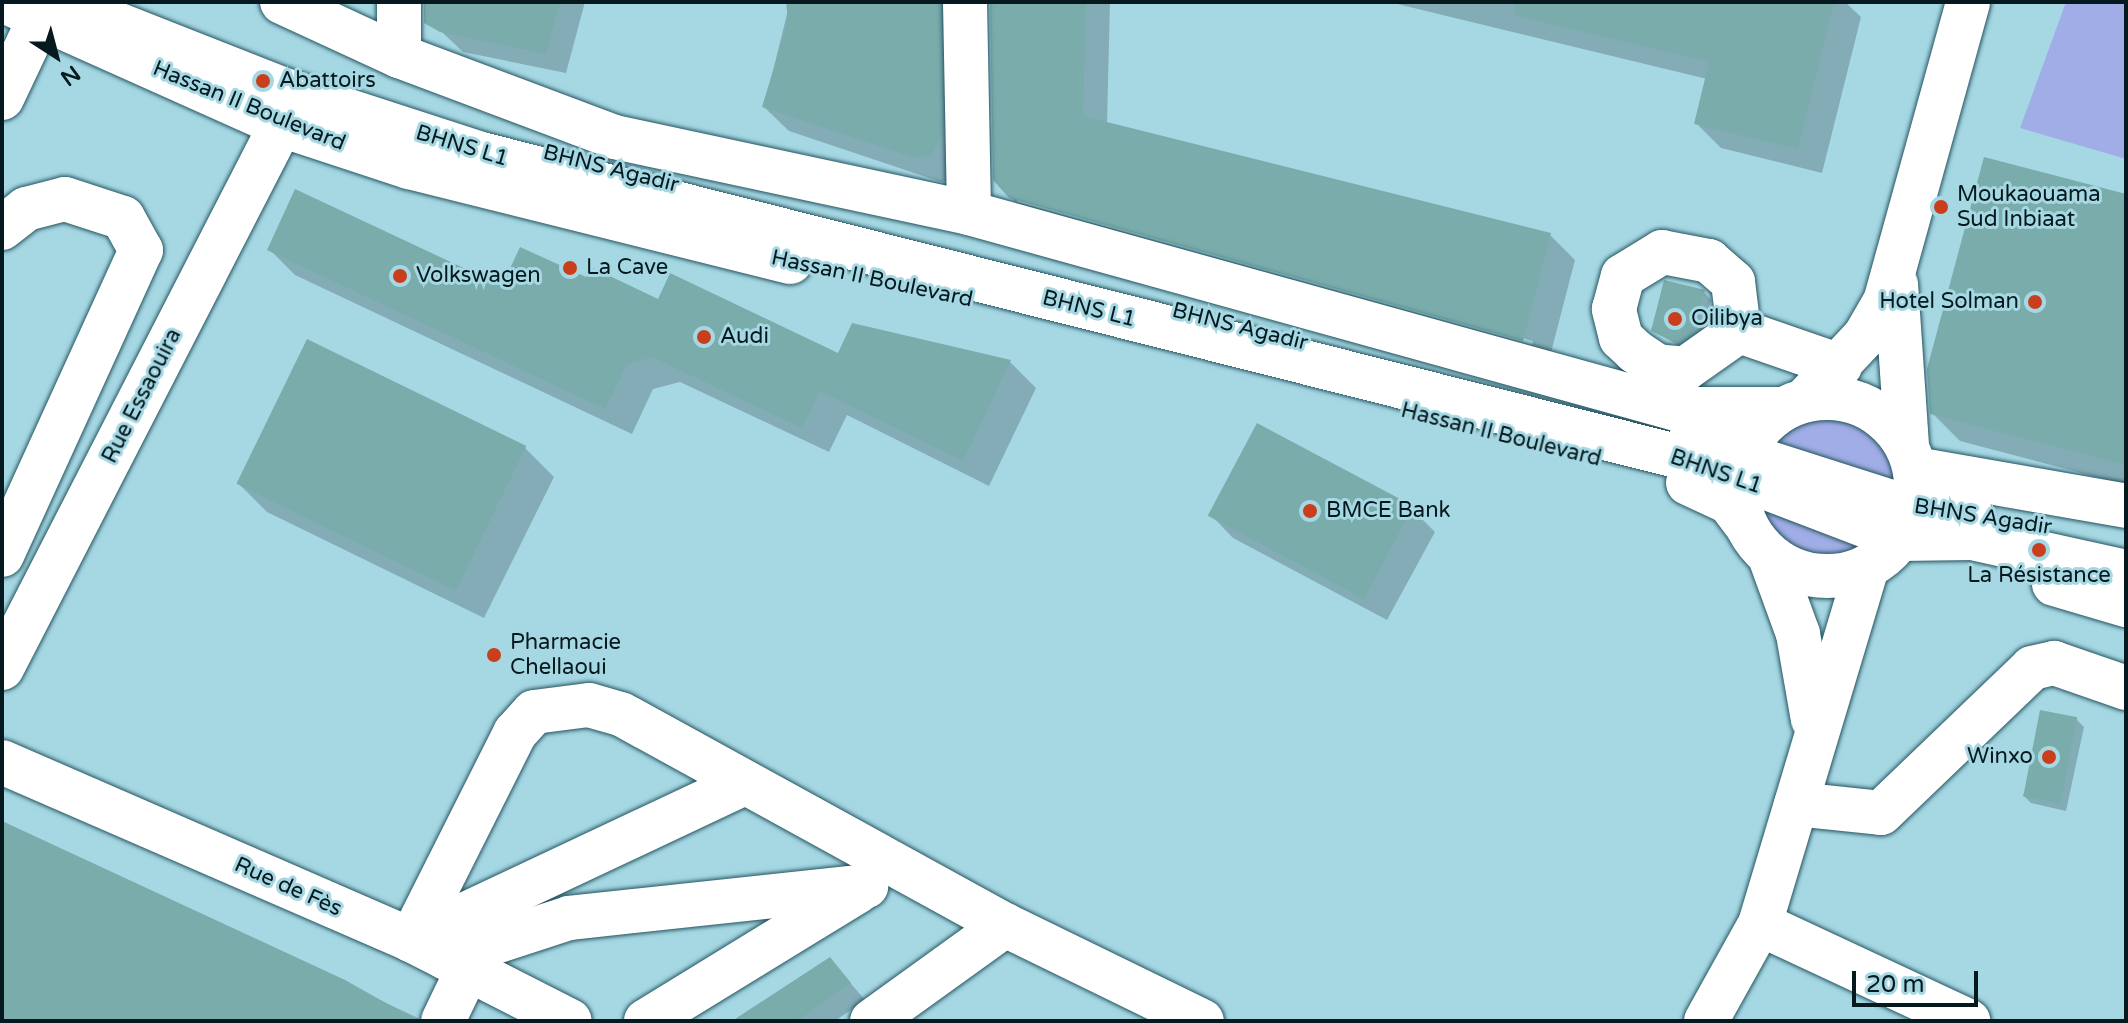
<!DOCTYPE html>
<meta charset="utf-8">
<style>
body{margin:0}
#map{position:relative;width:2128px;height:1023px;overflow:hidden;background:#a6d8e4;font-family:"Varela Round",sans-serif}
div>[style]{position:absolute}
.green>*{inset:0;background:#a0ade6}
.round{border-radius:50%}
.shadow>*{inset:0;background:#0003}
.building>*{inset:0;background:#79acab;transform-origin:0 0}
.roads{filter:drop-shadow(0 0 2px #255560) drop-shadow(0 0 2px #255560)}
.minor>*{height:44px;margin:-22px;padding:0 22px;transform-origin:22px;border-radius:22px;background:#fff}
.minor>.ring{margin:-22px;padding:0;box-sizing:content-box;background:none;border:44px solid #fff;border-radius:50%}
.dots>*{width:22px;height:22px;translate:-50% -50%;box-sizing:border-box;border:4px solid #a6d8e4;border-radius:50%}
span{translate:-50% -50%;white-space:nowrap;text-align:center;line-height:1.15;-webkit-text-stroke:6px #a6d8e4;paint-order:stroke}
.poi-label{font-size:22px;color:#06191e}
.left{translate:0 -50%;text-align:left}
.right{translate:-100% -50%;text-align:right}
.street-label{font-size:22px;color:#06191e}
.frame{position:absolute;inset:0;border:4px solid #06191e;pointer-events:none}
.north{position:absolute;left:16px;top:16px;width:80px;height:80px;-webkit-text-stroke:6px #a6d8e4;paint-order:stroke;rotate:144deg;font-size:22px;font-weight:700;line-height:32px;text-align:center;color:#06191e}
.north::after{content:'';display:block;margin:auto;width:28px;height:36px;background:#06191e;clip-path:polygon(50% 0,100% 100%,50% 72%,0 100%)}
.scale{position:absolute;left:1852px;top:971px;width:126px;height:36px;box-sizing:border-box;border:4px solid #06191e;border-top:0;padding-left:10px;font-size:24px;line-height:28px;white-space:nowrap;color:#06191e;-webkit-text-stroke:6px #a6d8e4;paint-order:stroke}
</style>
<div id="map">
<div class="green">
<div style="clip-path:polygon(2066px 2px,2126px 2px,2126px 159px,2020px 128px)"></div>
<div class="round" style="left:1758px;top:418px;width:140px;height:140px"></div>
</div>
<div class="shadow">
<div style="clip-path:polygon(426px 2px,585px 2px,566px 73px,463px 52px,426px 17px)"></div>
<div style="clip-path:polygon(790px 2px,987px 2px,976px 5px,957px 179px,941px 182px,789px 131px,764px 107px)"></div>
<div style="clip-path:polygon(evenodd,992px 2px,1110px 2px,1107px 124px,1550px 235px,1575px 260px,1548px 364px,1036px 222px,1010px 197px,992px 2px,1017px 198px,1533px 341px,1532px 345px,1017px 202px,1017px 198px)"></div>
<div style="clip-path:polygon(1389px 2px,1845px 2px,1861px 17px,1822px 173px,1721px 148px,1696px 123px,1707px 79px)"></div>
<div style="clip-path:polygon(2126px 197px,2126px 485px,1960px 441px,1932px 413px)"></div>
<div style="clip-path:polygon(269px 249px,503px 289px,587px 280px,839px 355px,1010px 362px,1036px 388px,989px 486px,847px 415px,829px 452px,680px 382px,653px 389px,632px 434px,295px 275px)"></div>
<div style="clip-path:polygon(1704px 292px,1711px 300px,1700px 341px,1687px 350px,1653px 331px)"></div>
<div style="clip-path:polygon(525px 448px,554px 477px,484px 618px,267px 512px,238px 483px)"></div>
<div style="clip-path:polygon(1412px 509px,1435px 532px,1387px 620px,1233px 538px,1210px 514px)"></div>
<div style="clip-path:polygon(2076px 719px,2084px 727px,2066px 811px,2031px 803px,2023px 795px)"></div>
<div style="clip-path:polygon(2px 822px,418px 1018px,422px 1021px,2px 1021px)"></div>
<div style="clip-path:polygon(830px 959px,865px 1000px,835px 1021px,764px 1021px)"></div>
</div>
<div class="building">
<div style="clip-path:polygon(424px 2px,560px 2px,546px 54px,440px 32px,424px 23px)"></div>
<div style="clip-path:polygon(786px 2px,940px 2px,942px 134px,932px 155px,915px 158px,762px 107px,788px 21px)"></div>
<div style="clip-path:polygon(990px 2px,1086px 2px,1083px 116px,1551px 233px,1523px 341px,1009px 198px,993px 180px)"></div>
<div style="clip-path:polygon(1515px 2px,1834px 2px,1798px 149px,1694px 124px,1709px 62px,1514px 15px)"></div>
<div style="clip-path:polygon(1984px 157px,2126px 194px,2126px 465px,1930px 414px,1927px 369px)"></div>
<div style="clip-path:polygon(295px 189px,502px 286px,520px 247px,586px 277px,591px 267px,658px 299px,670px 273px,838px 353px,852px 323px,1011px 360px,963px 461px,820px 391px,802px 428px,652px 357px,627px 364px,605px 409px,267px 250px)"></div>
<div style="clip-path:polygon(1664px 280px,1705px 290px,1693px 333px,1678px 343px,1651px 331px)"></div>
<div style="left:307px;top:339px;width:244px;height:161px;rotate:26deg"></div>
<div style="left:1257px;top:423px;width:177px;height:105px;rotate:28deg"></div>
<div style="left:2040px;top:710px;width:38px;height:88px;rotate:11deg"></div>
<div style="clip-path:polygon(2px 821px,345px 980px,418px 1021px,2px 1021px)"></div>
<div style="clip-path:polygon(830px 957px,851px 983px,797px 1021px,732px 1021px)"></div>
</div>
<div class="roads">
<div class="minor">
<div style="left:6px;top:2px;width:301px;rotate:24.1deg"></div>
<div style="left:281px;top:125px;width:135px;rotate:18.2deg"></div>
<div style="left:409px;top:167px;width:393px;rotate:14deg"></div>
<div style="left:61px;top:2px;width:243px;rotate:21.5deg"></div>
<div style="left:287px;top:91px;width:204px;rotate:18deg"></div>
<div style="left:481px;top:154px;width:1253px;rotate:14.18deg"></div>
<div style="left:1696px;top:461px;width:218px;rotate:20.9deg"></div>
<div style="left:1900px;top:539px;width:72px;rotate:-0.8deg"></div>
<div style="left:1972px;top:538px;width:158px;rotate:12.4deg"></div>
<div style="left:282px;top:2px;width:129px;rotate:24.8deg"></div>
<div style="left:399px;top:56px;width:231px;rotate:20.6deg"></div>
<div style="left:615px;top:137px;width:362px;rotate:12.1deg"></div>
<div style="left:969px;top:213px;width:734px;rotate:15.49deg"></div>
<div style="left:1676px;top:409px;width:106px"></div>
<div style="left:965px;top:2px;width:211px;rotate:88.9deg"></div>
<div style="left:399px;top:56px;width:54px;rotate:-90deg"></div>
<div style="left:2px;top:98px;width:84px;rotate:-64.7deg"></div>
<div style="left:2px;top:228px;width:31px;rotate:-38deg"></div>
<div style="left:26px;top:209px;width:40px;rotate:-14.4deg"></div>
<div style="left:65px;top:199px;width:61px;rotate:18.1deg"></div>
<div style="left:123px;top:218px;width:37px;rotate:61deg"></div>
<div style="left:141px;top:250px;width:335px;rotate:114.5deg"></div>
<div style="left:1662px;top:252px;width:48px;rotate:10.8deg"></div>
<div style="left:1709px;top:261px;width:32px;rotate:41deg"></div>
<div style="left:1733px;top:282px;width:49px;rotate:83deg"></div>
<div style="left:1739px;top:331px;width:66px;rotate:144.9deg"></div>
<div style="left:1685px;top:369px;width:28px;rotate:-174deg"></div>
<div style="left:1657px;top:366px;width:27px;rotate:-146deg"></div>
<div style="left:1635px;top:351px;width:19px;rotate:-137deg"></div>
<div style="left:1621px;top:338px;width:30px;rotate:-104deg"></div>
<div style="left:1614px;top:309px;width:34px;rotate:-75deg"></div>
<div style="left:1623px;top:276px;width:46px;rotate:-31.6deg"></div>
<div style="left:1896px;top:284px;width:162px;rotate:86.1deg"></div>
<div style="left:1739px;top:331px;width:107px;rotate:19.1deg"></div>
<div class="ring" style="left:1738px;top:398px;width:134px;height:134px"></div>
<div style="left:1805px;top:400px;width:88px;rotate:-46.8deg"></div>
<div style="left:1865px;top:336px;width:39px;rotate:-60deg"></div>
<div style="left:1885px;top:302px;width:311px;rotate:-74.5deg"></div>
<div style="left:1691px;top:438px;width:234px;rotate:17.7deg"></div>
<div style="left:1914px;top:509px;width:57px;rotate:5deg"></div>
<div style="left:1915px;top:469px;width:214px;rotate:9.9deg"></div>
<div style="left:1688px;top:483px;width:45px;rotate:24.9deg"></div>
<div style="left:1729px;top:502px;width:25px;rotate:53deg"></div>
<div style="left:1770px;top:557px;width:82px;rotate:70deg"></div>
<div style="left:1798px;top:634px;width:87px;rotate:80.1deg"></div>
<div style="left:2054px;top:584px;width:75px;rotate:16.3deg"></div>
<div style="left:2px;top:668px;width:610px;rotate:-62.81deg"></div>
<div style="left:2px;top:762px;width:446px;rotate:23.5deg"></div>
<div style="left:411px;top:940px;width:178px;rotate:27deg"></div>
<div style="left:1796px;top:804px;width:85px;rotate:6deg"></div>
<div style="left:1881px;top:813px;width:209px;rotate:-43.8deg"></div>
<div style="left:2032px;top:668px;width:23px;rotate:-13deg"></div>
<div style="left:2054px;top:663px;width:76px;rotate:19.1deg"></div>
<div style="left:1760px;top:924px;width:230px;rotate:25deg"></div>
<div style="left:411px;top:940px;width:232px;rotate:-63.3deg"></div>
<div style="left:515px;top:733px;width:28px;rotate:-48deg"></div>
<div style="left:534px;top:712px;width:55px;rotate:-7.3deg"></div>
<div style="left:589px;top:705px;width:33px;rotate:16deg"></div>
<div style="left:621px;top:714px;width:438px;rotate:28.8deg"></div>
<div style="left:1005px;top:925px;width:219px;rotate:26deg"></div>
<div style="left:411px;top:940px;width:369px;rotate:-25.2deg"></div>
<div style="left:446px;top:958px;width:129px;rotate:-18deg"></div>
<div style="left:569px;top:918px;width:299px;rotate:-6.1deg"></div>
<div style="left:443px;top:1021px;width:58px;rotate:-64.3deg"></div>
<div style="left:646px;top:1021px;width:249px;rotate:-31.5deg"></div>
<div style="left:872px;top:1021px;width:164px;rotate:-35.8deg"></div>
<div style="left:1706px;top:1021px;width:111px;rotate:-60.9deg"></div>
<div style="left:1760px;top:924px;width:373px;rotate:-73.3deg"></div>
</div>
</div>
<div class="dots">
<div style="left:263px;top:81px;background:#c93f1e"></div>
<div style="left:1941px;top:207px;background:#c93f1e"></div>
<div style="left:570px;top:268px;background:#c93f1e"></div>
<div style="left:400px;top:276px;background:#c93f1e"></div>
<div style="left:2035px;top:302px;background:#c93f1e"></div>
<div style="left:1675px;top:319px;background:#c93f1e"></div>
<div style="left:704px;top:337px;background:#c93f1e"></div>
<div style="left:1310px;top:511px;background:#c93f1e"></div>
<div style="left:2039px;top:550px;background:#c93f1e"></div>
<div style="left:494px;top:655px;background:#c93f1e"></div>
<div style="left:2049px;top:757px;background:#c93f1e"></div>
</div>
<div class="poi-label">
<span class="left" style="left:279px;top:81px">Abattoirs</span>
<span class="left" style="left:1957px;top:207px">Moukaouama<br>Sud Inbiaat</span>
<span class="left" style="left:586px;top:268px">La Cave</span>
<span class="left" style="left:416px;top:276px">Volkswagen</span>
<span class="right" style="left:2019px;top:302px">Hotel Solman</span>
<span class="left" style="left:1691px;top:319px">Oilibya</span>
<span class="left" style="left:720px;top:337px">Audi</span>
<span class="left" style="left:1326px;top:511px">BMCE Bank</span>
<span style="left:2039px;top:576px">La Résistance</span>
<span class="left" style="left:510px;top:655px">Pharmacie<br>Chellaoui</span>
<span class="right" style="left:2033px;top:757px">Winxo</span>
</div>
<div class="street-label">
<span style="left:249px;top:106px;rotate:22deg">Hassan II Boulevard</span>
<span style="left:462px;top:146px;rotate:17deg">BHNS L1</span>
<span style="left:611px;top:169px;rotate:14deg">BHNS Agadir</span>
<span style="left:872px;top:279px;rotate:12deg">Hassan II Boulevard</span>
<span style="left:1089px;top:309px;rotate:14deg">BHNS L1</span>
<span style="left:1240px;top:327px;rotate:14deg">BHNS Agadir</span>
<span style="left:142px;top:396px;rotate:-63deg">Rue Essaouira</span>
<span style="left:1501px;top:435px;rotate:14deg">Hassan II Boulevard</span>
<span style="left:1716px;top:472px;rotate:19deg">BHNS L1</span>
<span style="left:1983px;top:517px;rotate:9deg">BHNS Agadir</span>
<span style="left:288px;top:887px;rotate:24deg">Rue de Fès</span>
</div>
<div class="frame"></div>
<div class="north">N</div>
<div class="scale">20 m</div>
</div>
